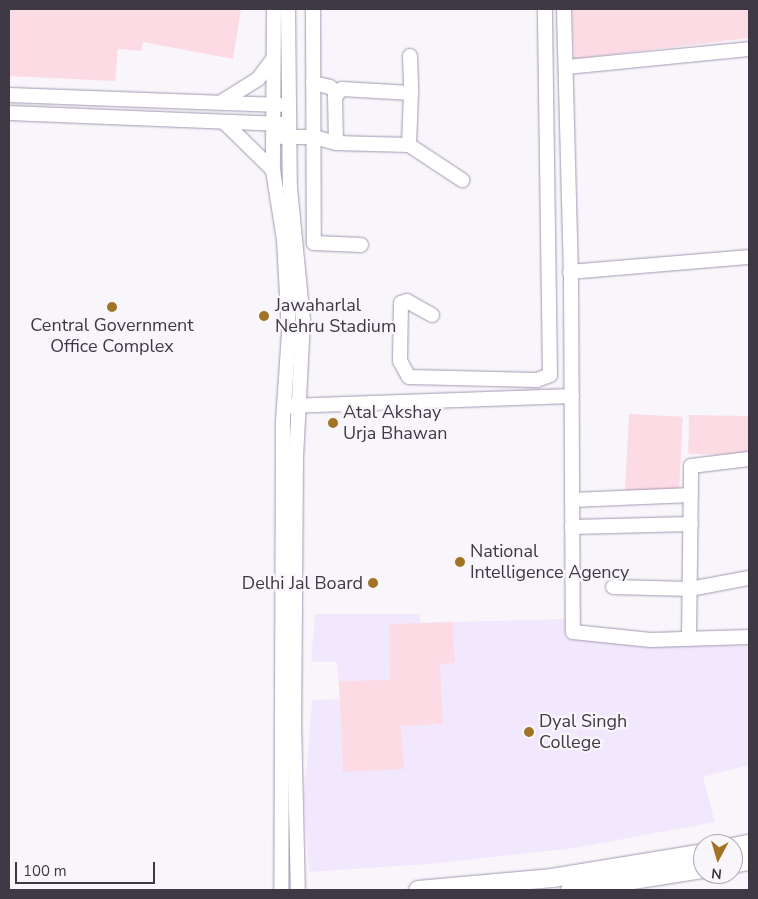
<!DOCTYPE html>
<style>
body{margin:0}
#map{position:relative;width:758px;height:899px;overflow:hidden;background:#f8f6fb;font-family:"Nunito Sans",sans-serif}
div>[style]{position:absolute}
.built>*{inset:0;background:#f1e8fd}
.green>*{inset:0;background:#fcdbe5;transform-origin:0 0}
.roads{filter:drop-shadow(0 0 1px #a398b1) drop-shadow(0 0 1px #a398b1)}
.minor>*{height:14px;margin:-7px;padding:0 7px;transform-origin:7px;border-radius:7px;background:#fff}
.major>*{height:18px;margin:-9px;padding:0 9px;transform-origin:9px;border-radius:9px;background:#fff}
.dots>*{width:14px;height:14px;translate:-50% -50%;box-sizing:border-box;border:2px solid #f8f6fb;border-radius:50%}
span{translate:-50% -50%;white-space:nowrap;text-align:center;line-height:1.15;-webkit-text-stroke:4.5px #f8f6fb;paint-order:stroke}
.poi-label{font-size:18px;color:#3e3944}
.left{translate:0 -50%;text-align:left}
.right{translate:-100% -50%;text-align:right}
.frame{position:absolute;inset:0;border:10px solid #3e3944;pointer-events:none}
.north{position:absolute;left:693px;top:834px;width:50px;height:50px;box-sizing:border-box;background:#f8f6fb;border:1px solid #aeaab2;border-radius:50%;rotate:186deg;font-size:14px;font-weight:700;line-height:20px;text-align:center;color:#3e3944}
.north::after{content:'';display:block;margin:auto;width:18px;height:22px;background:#a17425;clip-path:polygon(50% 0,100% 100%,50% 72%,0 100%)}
.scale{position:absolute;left:15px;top:862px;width:140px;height:22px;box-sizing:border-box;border:2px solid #3e3944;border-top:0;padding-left:6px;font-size:15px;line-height:18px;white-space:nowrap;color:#3e3944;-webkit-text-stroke:4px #f8f6fb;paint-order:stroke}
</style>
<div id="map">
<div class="built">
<div style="clip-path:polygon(315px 614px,420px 614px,420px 623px,565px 619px,565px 638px,749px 646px,749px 765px,703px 777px,715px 822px,575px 848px,428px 864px,309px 872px,304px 798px,312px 700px,340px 699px,337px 662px,311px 662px)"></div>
</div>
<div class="green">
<div style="clip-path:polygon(9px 9px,241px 9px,233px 59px,143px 42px,141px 51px,118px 49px,115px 81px,9px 76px)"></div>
<div style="clip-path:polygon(572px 9px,749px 9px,749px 38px,574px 59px)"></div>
<div style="left:629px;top:414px;width:54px;height:76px;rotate:3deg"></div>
<div style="left:689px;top:415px;width:60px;height:39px;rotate:1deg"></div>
<div style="clip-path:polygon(453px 622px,455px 663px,440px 664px,443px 724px,401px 726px,404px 769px,343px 772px,339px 681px,390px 680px,389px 624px)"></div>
</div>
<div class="roads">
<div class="minor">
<div style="left:274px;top:9px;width:161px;rotate:90.4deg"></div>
<div style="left:273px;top:170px;width:71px;rotate:81.1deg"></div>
<div style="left:284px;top:240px;width:93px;rotate:86.9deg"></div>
<div style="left:289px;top:333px;width:89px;rotate:93.9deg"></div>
<div style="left:283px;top:422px;width:468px;rotate:90.2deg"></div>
<div style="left:288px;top:9px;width:179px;rotate:89.4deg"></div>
<div style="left:290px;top:188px;width:133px;rotate:84.4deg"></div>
<div style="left:303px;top:320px;width:137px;rotate:92.9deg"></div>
<div style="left:296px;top:457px;width:263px;rotate:90.4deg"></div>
<div style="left:294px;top:720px;width:170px;rotate:88.7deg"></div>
<div style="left:313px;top:9px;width:234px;rotate:89.8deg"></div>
<div style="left:314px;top:243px;width:47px;rotate:2.4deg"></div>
<div style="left:564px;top:9px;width:270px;rotate:88.5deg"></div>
<div style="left:571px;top:279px;width:353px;rotate:89.7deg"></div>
<div style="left:573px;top:632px;width:78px;rotate:5.9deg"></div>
<div style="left:651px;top:640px;width:98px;rotate:-1.8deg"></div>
<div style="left:410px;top:56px;width:37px;rotate:88deg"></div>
<div style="left:566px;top:67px;width:184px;rotate:-5.6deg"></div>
<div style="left:313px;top:83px;width:17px;rotate:13deg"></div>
<div style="left:330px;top:87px;width:8px;rotate:40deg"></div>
<div style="left:9px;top:95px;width:271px;rotate:2.1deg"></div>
<div style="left:223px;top:101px;width:41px;rotate:-32.2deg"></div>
<div style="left:258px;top:79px;width:25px;rotate:-53deg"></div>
<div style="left:9px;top:113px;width:273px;rotate:2.3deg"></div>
<div style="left:224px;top:122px;width:69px;rotate:44.4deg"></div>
<div style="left:282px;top:137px;width:32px"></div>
<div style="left:314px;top:137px;width:23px;rotate:15deg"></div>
<div style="left:336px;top:143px;width:73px;rotate:1.6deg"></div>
<div style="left:409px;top:145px;width:64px;rotate:33.4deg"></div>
<div style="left:336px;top:143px;width:47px;rotate:-91.2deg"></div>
<div style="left:335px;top:96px;width:10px;rotate:-45deg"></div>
<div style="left:342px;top:89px;width:69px;rotate:3.3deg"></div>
<div style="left:411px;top:93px;width:52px;rotate:92.2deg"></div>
<div style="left:570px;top:272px;width:180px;rotate:-4.8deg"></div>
<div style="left:432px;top:315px;width:29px;rotate:-151deg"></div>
<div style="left:407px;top:301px;width:6px;rotate:162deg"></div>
<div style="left:401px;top:303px;width:58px;rotate:91deg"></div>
<div style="left:400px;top:361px;width:18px;rotate:61deg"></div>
<div style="left:409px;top:377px;width:128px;rotate:1.3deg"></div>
<div style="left:537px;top:380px;width:14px;rotate:-21deg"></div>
<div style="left:550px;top:375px;width:366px;rotate:-90.8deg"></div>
<div style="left:288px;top:406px;width:284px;rotate:-2deg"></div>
<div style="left:572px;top:500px;width:119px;rotate:-2.4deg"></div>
<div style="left:572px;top:527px;width:119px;rotate:-1.4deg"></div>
<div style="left:613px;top:587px;width:77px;rotate:1.5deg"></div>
<div style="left:690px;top:589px;width:60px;rotate:-10.6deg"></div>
<div style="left:689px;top:639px;width:173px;rotate:-89.3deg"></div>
<div style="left:691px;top:466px;width:58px;rotate:-6.9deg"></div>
</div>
<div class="major">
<div style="left:733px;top:847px;width:16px;rotate:-11deg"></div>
<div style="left:733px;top:864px;width:16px;rotate:-11deg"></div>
<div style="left:418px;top:890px;width:135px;rotate:-5.1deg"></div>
<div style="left:552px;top:878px;width:153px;rotate:-9.4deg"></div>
<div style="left:570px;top:890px;width:135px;rotate:-9deg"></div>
</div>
</div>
<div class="dots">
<div style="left:112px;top:307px;background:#a17425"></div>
<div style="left:264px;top:316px;background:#a17425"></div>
<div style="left:333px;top:423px;background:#a17425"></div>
<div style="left:460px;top:562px;background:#a17425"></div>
<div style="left:373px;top:583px;background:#a17425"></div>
<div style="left:529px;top:732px;background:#a17425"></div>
</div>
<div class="poi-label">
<span class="left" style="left:275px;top:316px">Jawaharlal<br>Nehru Stadium</span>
<span style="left:112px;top:336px">Central Government<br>Office Complex</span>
<span class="left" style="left:343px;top:423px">Atal Akshay<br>Urja Bhawan</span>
<span class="left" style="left:470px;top:562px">National<br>Intelligence Agency</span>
<span class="right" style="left:363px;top:583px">Delhi Jal Board</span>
<span class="left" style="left:539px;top:732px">Dyal Singh<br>College</span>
</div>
<div class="frame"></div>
<div class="north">N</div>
<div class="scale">100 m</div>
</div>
